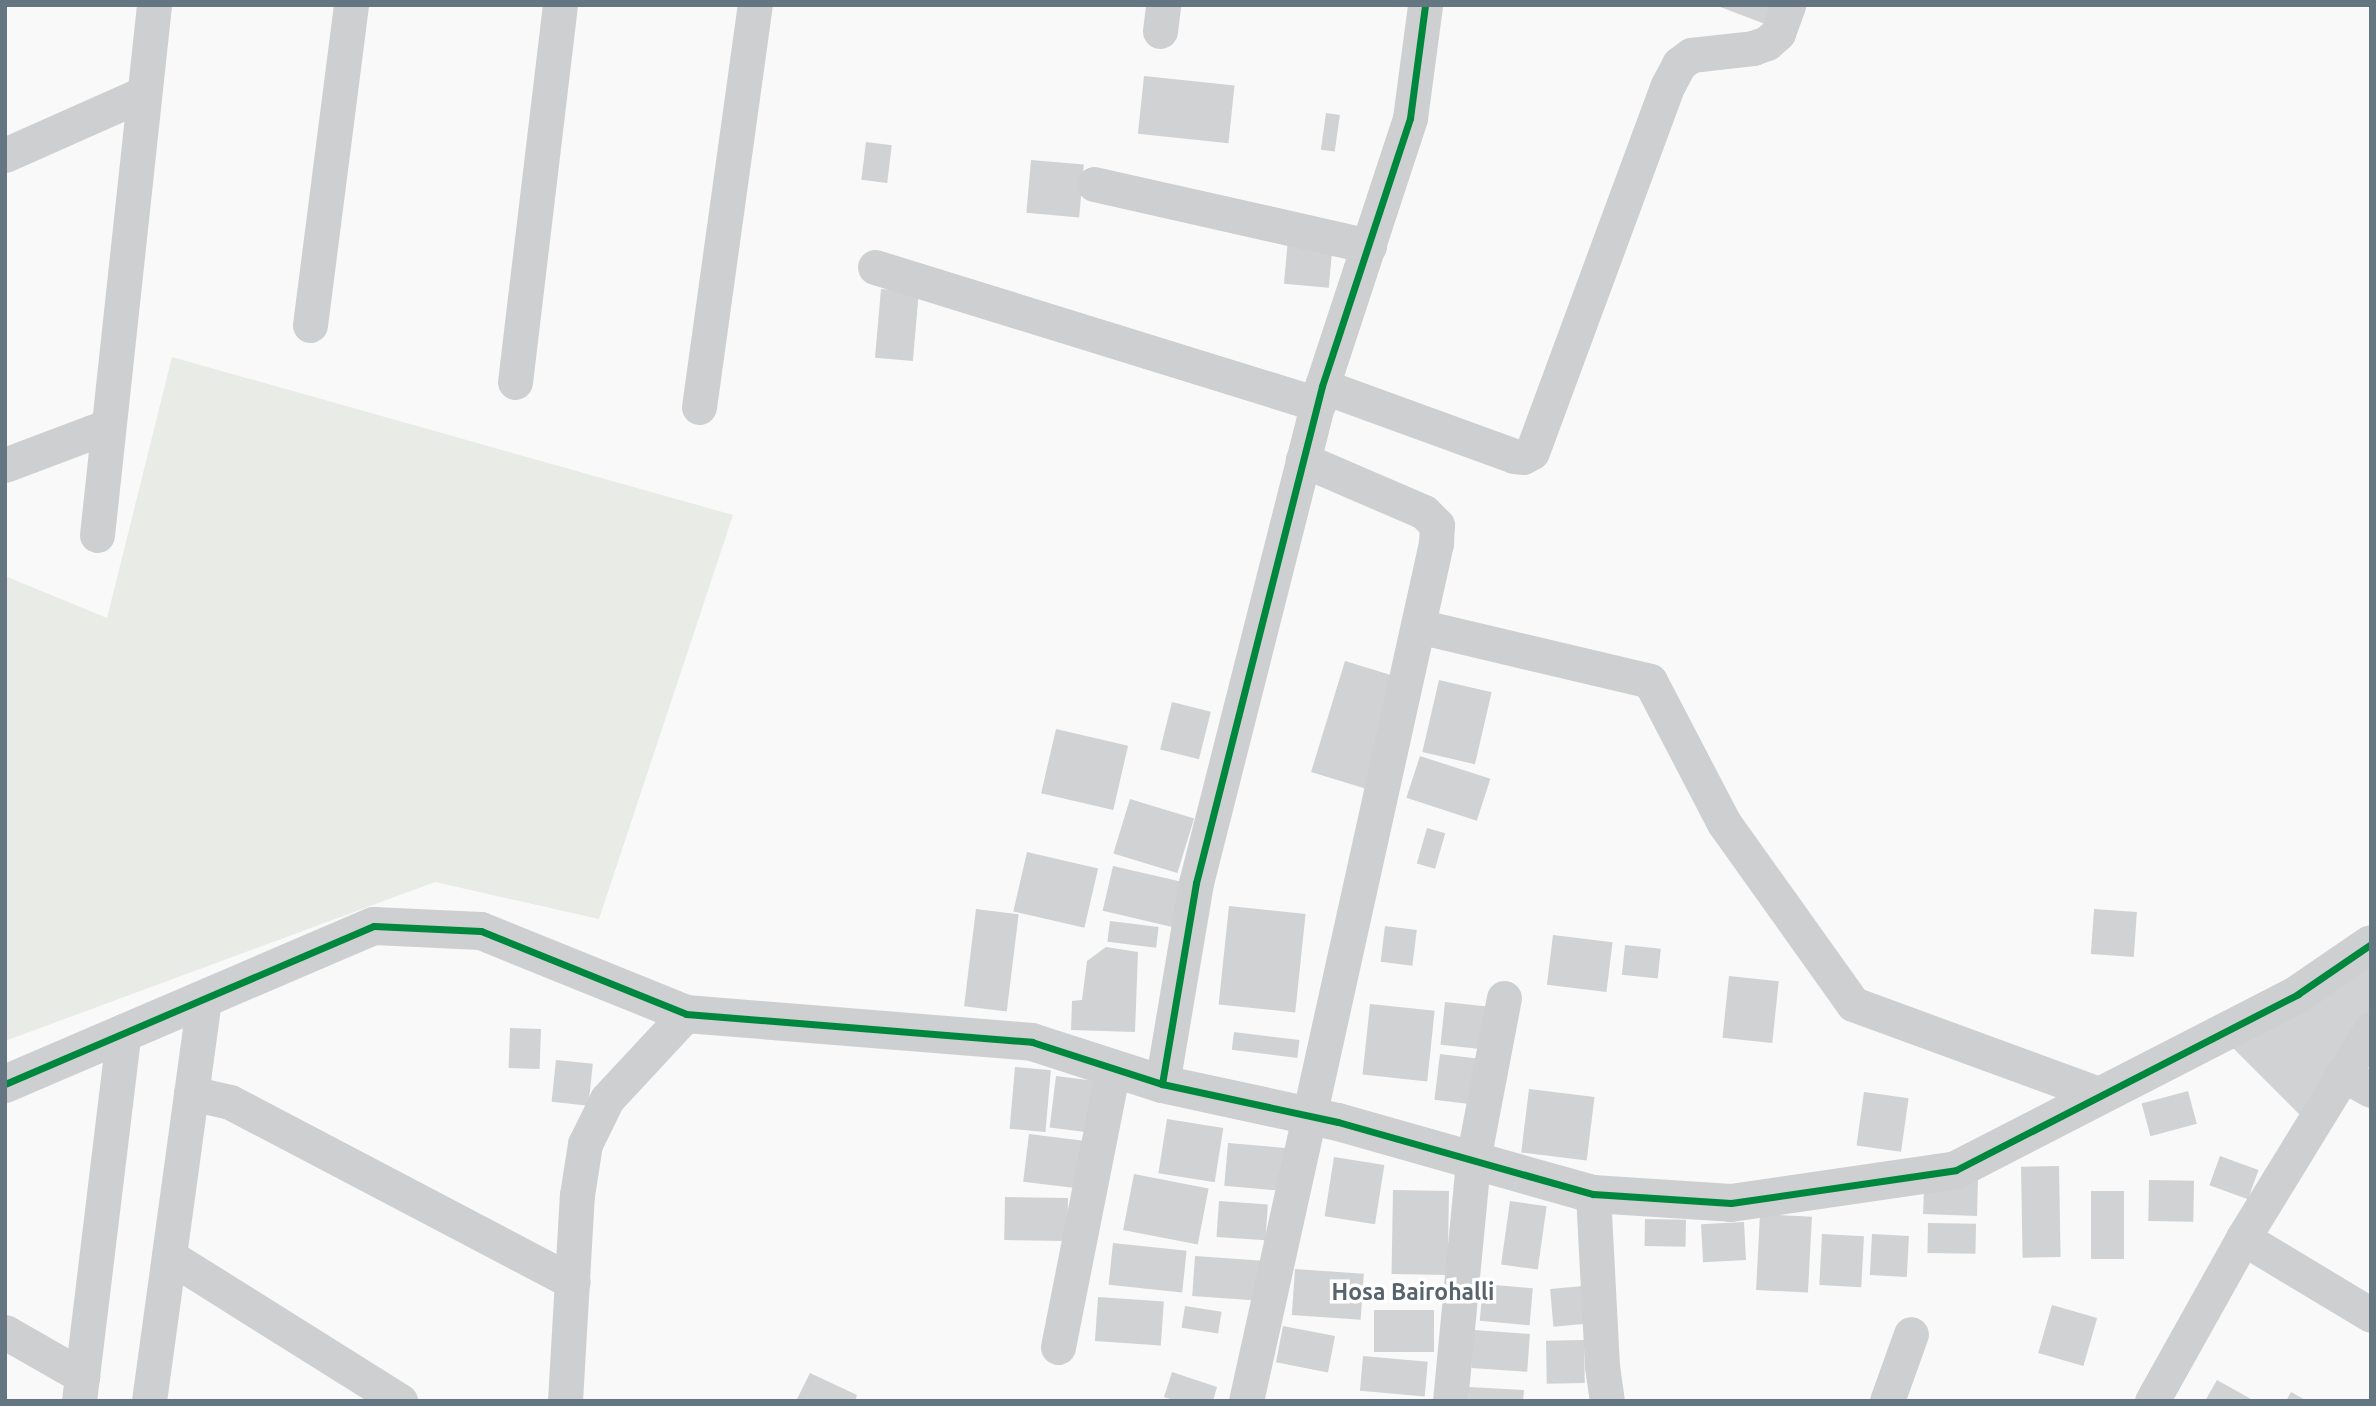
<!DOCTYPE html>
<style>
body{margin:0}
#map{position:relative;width:2376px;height:1406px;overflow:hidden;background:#f9f9f9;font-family:Ubuntu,sans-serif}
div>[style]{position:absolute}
.green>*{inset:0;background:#e8ebe6}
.building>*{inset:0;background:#d0d2d3;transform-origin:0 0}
.minor>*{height:35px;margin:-17.5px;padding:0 17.5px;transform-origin:17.5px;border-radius:17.5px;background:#cecfd0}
.tertiary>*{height:38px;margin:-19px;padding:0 19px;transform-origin:19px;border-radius:19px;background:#cecfd0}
.cycleway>*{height:7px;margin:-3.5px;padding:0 3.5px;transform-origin:3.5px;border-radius:3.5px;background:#00873e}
span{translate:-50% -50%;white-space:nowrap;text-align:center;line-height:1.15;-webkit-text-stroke:7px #fff;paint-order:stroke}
.neighbourhood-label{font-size:23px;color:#57646e;font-weight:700}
.frame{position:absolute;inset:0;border:7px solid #657683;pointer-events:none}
</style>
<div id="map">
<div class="green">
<div style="clip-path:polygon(172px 357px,733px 515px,599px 919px,435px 882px,5px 1041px,5px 576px,107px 618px)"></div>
</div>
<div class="building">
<div style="clip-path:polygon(1715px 5px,1781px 5px,1773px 27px)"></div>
<div style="left:1144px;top:76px;width:91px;height:58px;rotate:6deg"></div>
<div style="left:1326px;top:113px;width:14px;height:37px;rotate:8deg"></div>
<div style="left:866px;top:142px;width:26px;height:38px;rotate:7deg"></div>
<div style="left:1031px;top:160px;width:53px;height:53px;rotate:5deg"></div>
<div style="left:1288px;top:238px;width:45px;height:46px;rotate:5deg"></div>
<div style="left:881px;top:289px;width:38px;height:69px;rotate:5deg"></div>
<div style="left:1345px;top:661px;width:59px;height:116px;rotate:17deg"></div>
<div style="left:1439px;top:680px;width:54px;height:74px;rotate:13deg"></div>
<div style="left:1172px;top:702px;width:40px;height:49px;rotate:14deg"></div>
<div style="left:1056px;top:729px;width:74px;height:66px;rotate:13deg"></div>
<div style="left:1420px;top:756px;width:74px;height:44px;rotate:18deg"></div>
<div style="left:1130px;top:799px;width:67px;height:57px;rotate:17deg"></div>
<div style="left:1427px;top:828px;width:19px;height:37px;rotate:16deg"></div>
<div style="left:1027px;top:852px;width:73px;height:61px;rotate:13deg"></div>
<div style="left:1113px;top:866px;width:77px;height:46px;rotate:13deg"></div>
<div style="left:1229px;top:906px;width:77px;height:99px;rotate:6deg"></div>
<div style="left:976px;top:909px;width:43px;height:98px;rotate:7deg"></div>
<div style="left:2094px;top:909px;width:43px;height:45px;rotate:4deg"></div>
<div style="left:1110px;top:921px;width:49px;height:21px;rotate:7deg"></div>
<div style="left:1385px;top:926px;width:32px;height:36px;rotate:7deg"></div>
<div style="left:1553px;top:935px;width:60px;height:50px;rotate:7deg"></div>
<div style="left:1625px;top:945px;width:36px;height:30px;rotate:6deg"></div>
<div style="clip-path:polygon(1106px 947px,1138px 952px,1135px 1032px,1071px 1030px,1072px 1001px,1082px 1000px,1087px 961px)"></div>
<div style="clip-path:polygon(2371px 963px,2371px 1018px,2304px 1119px,2232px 1047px)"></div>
<div style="left:1729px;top:976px;width:50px;height:62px;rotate:6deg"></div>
<div style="left:1445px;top:1002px;width:47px;height:43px;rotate:6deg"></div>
<div style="left:1370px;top:1004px;width:65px;height:71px;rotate:6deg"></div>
<div style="left:510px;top:1028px;width:31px;height:40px;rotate:2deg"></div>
<div style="left:1234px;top:1032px;width:66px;height:18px;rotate:7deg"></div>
<div style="left:1440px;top:1054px;width:43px;height:46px;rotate:7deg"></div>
<div style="left:556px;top:1060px;width:37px;height:42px;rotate:6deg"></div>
<div style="left:1015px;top:1067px;width:36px;height:62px;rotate:5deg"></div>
<div style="left:1056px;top:1076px;width:38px;height:52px;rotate:7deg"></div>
<div style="left:1529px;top:1089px;width:66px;height:64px;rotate:7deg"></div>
<div style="left:2188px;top:1091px;width:34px;height:48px;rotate:75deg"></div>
<div style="left:1864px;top:1092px;width:45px;height:54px;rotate:8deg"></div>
<div style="left:1167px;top:1119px;width:57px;height:55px;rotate:9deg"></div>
<div style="left:1029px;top:1134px;width:63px;height:48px;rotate:7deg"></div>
<div style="left:1228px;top:1143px;width:64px;height:43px;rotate:5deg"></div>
<div style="left:2220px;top:1156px;width:41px;height:31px;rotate:20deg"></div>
<div style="left:1334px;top:1157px;width:51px;height:60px;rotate:9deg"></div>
<div style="left:2059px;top:1166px;width:91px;height:38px;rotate:89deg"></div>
<div style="left:1134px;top:1174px;width:76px;height:57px;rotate:11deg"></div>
<div style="clip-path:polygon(1953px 1178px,1978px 1179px,1977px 1216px,1923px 1214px,1924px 1189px,1953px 1190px)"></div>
<div style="left:2149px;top:1180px;width:45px;height:41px;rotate:1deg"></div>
<div style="left:1393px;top:1190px;width:56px;height:84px;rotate:1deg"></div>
<div style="left:2091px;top:1191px;width:33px;height:68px"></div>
<div style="left:1005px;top:1197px;width:63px;height:43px;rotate:1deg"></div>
<div style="left:1219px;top:1201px;width:49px;height:36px;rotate:4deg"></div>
<div style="left:1510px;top:1201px;width:37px;height:64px;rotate:8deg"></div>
<div style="left:1760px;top:1214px;width:52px;height:76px;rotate:3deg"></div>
<div style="left:1645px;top:1219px;width:41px;height:27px;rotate:1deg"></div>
<div style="left:1744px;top:1222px;width:38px;height:43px;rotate:87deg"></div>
<div style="left:1928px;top:1223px;width:48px;height:30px;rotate:1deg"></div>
<div style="left:1822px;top:1234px;width:42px;height:51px;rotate:3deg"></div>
<div style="left:1872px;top:1234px;width:37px;height:41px;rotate:3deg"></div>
<div style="left:1113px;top:1243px;width:74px;height:42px;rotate:6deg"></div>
<div style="left:1195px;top:1256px;width:68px;height:40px;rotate:4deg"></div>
<div style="left:1295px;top:1269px;width:69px;height:46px;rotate:4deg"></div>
<div style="left:1483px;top:1284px;width:50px;height:37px;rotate:5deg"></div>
<div style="left:1583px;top:1286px;width:38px;height:33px;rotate:85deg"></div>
<div style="left:1098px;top:1297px;width:66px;height:44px;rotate:4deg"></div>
<div style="left:2052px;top:1305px;width:47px;height:50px;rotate:16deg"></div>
<div style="left:1185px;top:1306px;width:37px;height:22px;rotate:9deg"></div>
<div style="left:1374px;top:1310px;width:60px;height:42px"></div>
<div style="left:1283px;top:1326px;width:53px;height:37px;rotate:11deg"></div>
<div style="left:1474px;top:1330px;width:56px;height:38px;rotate:4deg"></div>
<div style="left:1584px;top:1340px;width:43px;height:38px;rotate:89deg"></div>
<div style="left:1363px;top:1356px;width:65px;height:35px;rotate:5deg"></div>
<div style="clip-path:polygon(1172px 1372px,1217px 1387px,1213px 1401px,1177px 1401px,1164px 1397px)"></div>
<div style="clip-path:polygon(810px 1373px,857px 1395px,855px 1401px,796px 1401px)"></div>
<div style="clip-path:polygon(2217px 1380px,2251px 1399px,2250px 1401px,2205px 1401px)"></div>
<div style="clip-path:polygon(1469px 1387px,1524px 1390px,1523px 1401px,1468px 1401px)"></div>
<div style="clip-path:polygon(2291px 1392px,2307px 1401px,2286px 1401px)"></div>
</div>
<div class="minor">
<div style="left:1160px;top:31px;width:26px;rotate:-83deg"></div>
<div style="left:5px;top:155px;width:152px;rotate:-24deg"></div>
<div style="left:1094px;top:184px;width:282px;rotate:12.7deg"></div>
<div style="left:875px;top:267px;width:464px;rotate:17.2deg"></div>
<div style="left:310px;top:325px;width:323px;rotate:-82.7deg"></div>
<div style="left:515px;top:382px;width:380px;rotate:-83.2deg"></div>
<div style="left:1322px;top:386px;width:204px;rotate:20deg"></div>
<div style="left:1514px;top:456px;width:9px;rotate:6deg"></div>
<div style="left:1523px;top:457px;width:10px;rotate:-29deg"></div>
<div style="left:1532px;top:452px;width:391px;rotate:-69.7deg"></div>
<div style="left:1668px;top:85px;width:24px;rotate:-62deg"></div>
<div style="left:1679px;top:64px;width:15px;rotate:-37deg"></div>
<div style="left:1691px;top:55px;width:62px;rotate:-6.4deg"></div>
<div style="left:1753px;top:48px;width:15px;rotate:-20deg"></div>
<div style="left:1767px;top:43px;width:15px;rotate:-42deg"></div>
<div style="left:1778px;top:33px;width:30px;rotate:-70deg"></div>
<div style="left:699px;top:407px;width:406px;rotate:-82.1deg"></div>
<div style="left:5px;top:465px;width:110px;rotate:-20.7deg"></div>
<div style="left:97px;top:535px;width:533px;rotate:-83.86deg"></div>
<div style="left:1418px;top:626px;width:238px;rotate:13.3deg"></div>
<div style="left:1650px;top:681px;width:160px;rotate:62.5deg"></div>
<div style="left:1724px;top:823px;width:222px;rotate:54.5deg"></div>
<div style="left:1853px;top:1004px;width:265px;rotate:20.1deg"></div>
<div style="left:2342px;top:1074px;width:33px;rotate:29deg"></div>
<div style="left:1162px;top:1084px;width:204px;rotate:-80.4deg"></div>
<div style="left:1196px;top:883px;width:513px;rotate:-75.77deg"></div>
<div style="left:1322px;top:386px;width:282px;rotate:-71.8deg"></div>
<div style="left:1410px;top:118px;width:114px;rotate:-82.4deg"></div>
<div style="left:191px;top:1093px;width:40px;rotate:13deg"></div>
<div style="left:230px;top:1102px;width:387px;rotate:27.7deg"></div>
<div style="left:1593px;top:1194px;width:172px;rotate:87deg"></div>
<div style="left:1602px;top:1366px;width:35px;rotate:82deg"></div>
<div style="left:2243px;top:1238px;width:149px;rotate:31deg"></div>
<div style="left:169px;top:1256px;width:273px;rotate:32.1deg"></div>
<div style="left:5px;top:1332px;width:89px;rotate:29.7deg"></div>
<div style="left:1058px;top:1347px;width:283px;rotate:-78.8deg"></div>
<div style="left:79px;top:1401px;width:373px;rotate:-83.1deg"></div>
<div style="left:149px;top:1401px;width:407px;rotate:-82.2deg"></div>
<div style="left:565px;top:1401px;width:206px;rotate:-86.7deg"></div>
<div style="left:577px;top:1195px;width:52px;rotate:-81.1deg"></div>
<div style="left:585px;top:1144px;width:50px;rotate:-63.9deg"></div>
<div style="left:607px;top:1099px;width:116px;rotate:-47.1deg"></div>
<div style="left:1246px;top:1401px;width:879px;rotate:-77.51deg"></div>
<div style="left:1436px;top:543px;width:18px;rotate:-87deg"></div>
<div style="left:1437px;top:525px;width:18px;rotate:-135deg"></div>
<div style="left:1424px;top:512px;width:132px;rotate:-156.7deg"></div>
<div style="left:1450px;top:1401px;width:242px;rotate:-84.5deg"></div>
<div style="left:1473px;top:1160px;width:165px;rotate:-79.2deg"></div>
<div style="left:1887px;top:1401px;width:71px;rotate:-70.3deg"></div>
<div style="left:2152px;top:1401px;width:187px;rotate:-60.8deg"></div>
<div style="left:2243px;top:1238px;width:245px;rotate:-58.5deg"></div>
</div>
<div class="tertiary">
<div style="left:5px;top:1084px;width:401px;rotate:-23.2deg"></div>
<div style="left:374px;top:926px;width:107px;rotate:2.7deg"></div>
<div style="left:481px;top:931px;width:221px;rotate:22deg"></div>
<div style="left:686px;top:1014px;width:347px;rotate:4.6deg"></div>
<div style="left:1032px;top:1042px;width:137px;rotate:17.9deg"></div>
<div style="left:1162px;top:1084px;width:180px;rotate:12.2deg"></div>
<div style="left:1338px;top:1122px;width:265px;rotate:15.8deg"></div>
<div style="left:1593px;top:1194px;width:138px;rotate:3.7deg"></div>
<div style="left:1731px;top:1203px;width:227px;rotate:-8.3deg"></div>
<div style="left:1956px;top:1170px;width:385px;rotate:-27.2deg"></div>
<div style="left:2298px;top:994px;width:88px;rotate:-34.4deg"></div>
</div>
<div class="cycleway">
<div style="left:5px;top:1084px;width:401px;rotate:-23.2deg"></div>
<div style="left:374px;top:926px;width:107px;rotate:2.7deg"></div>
<div style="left:481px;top:931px;width:221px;rotate:22deg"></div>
<div style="left:686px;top:1014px;width:347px;rotate:4.6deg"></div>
<div style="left:1032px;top:1042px;width:137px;rotate:17.9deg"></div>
<div style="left:1162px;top:1084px;width:180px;rotate:12.2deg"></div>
<div style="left:1338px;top:1122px;width:265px;rotate:15.8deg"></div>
<div style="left:1593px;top:1194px;width:138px;rotate:3.7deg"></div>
<div style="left:1731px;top:1203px;width:227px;rotate:-8.3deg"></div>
<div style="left:1956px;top:1170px;width:385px;rotate:-27.2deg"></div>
<div style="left:2298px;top:994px;width:88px;rotate:-34.4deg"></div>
<div style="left:1162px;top:1084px;width:204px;rotate:-80.4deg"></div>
<div style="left:1196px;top:883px;width:513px;rotate:-75.77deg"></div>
<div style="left:1322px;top:386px;width:282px;rotate:-71.8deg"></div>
<div style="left:1410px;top:118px;width:114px;rotate:-82.4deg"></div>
</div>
<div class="neighbourhood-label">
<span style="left:1413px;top:1292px">Hosa Bairohalli</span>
</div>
<div class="frame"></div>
</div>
